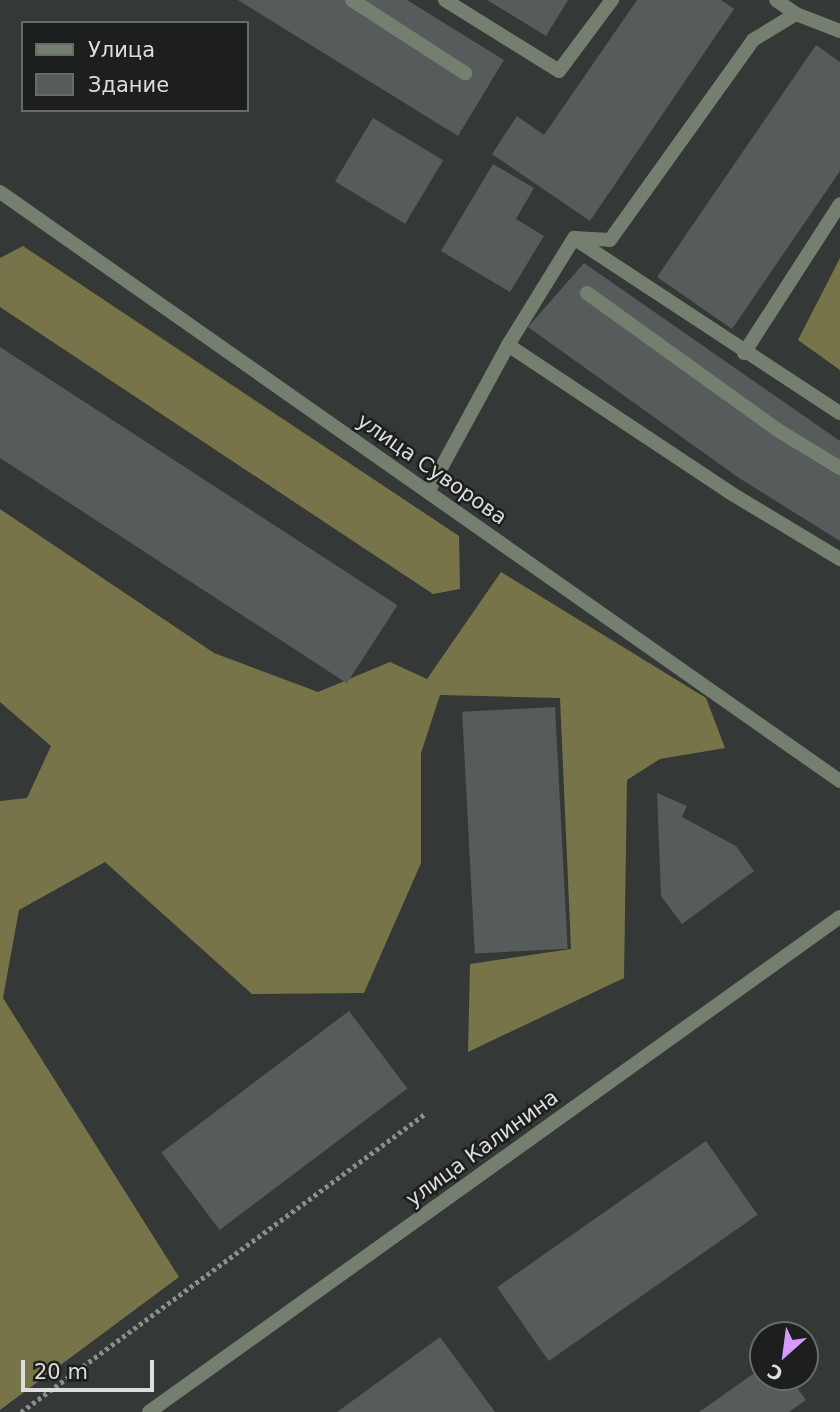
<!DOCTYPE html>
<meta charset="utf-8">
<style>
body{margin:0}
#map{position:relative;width:840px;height:1412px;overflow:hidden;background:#343836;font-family:"DejaVu Sans",sans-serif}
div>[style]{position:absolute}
.forest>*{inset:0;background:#777449}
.building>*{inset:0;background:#565c5b;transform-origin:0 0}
.path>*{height:4.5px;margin-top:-2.25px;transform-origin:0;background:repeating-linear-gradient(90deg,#8a8e8c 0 3.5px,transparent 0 7px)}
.service>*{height:14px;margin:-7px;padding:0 7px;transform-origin:7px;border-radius:7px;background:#747f6f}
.minor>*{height:14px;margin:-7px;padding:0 7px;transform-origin:7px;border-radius:7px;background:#747f6f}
span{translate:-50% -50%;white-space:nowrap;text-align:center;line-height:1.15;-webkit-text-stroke:5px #1d1f1e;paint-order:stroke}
.street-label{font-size:21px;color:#dbdedc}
.legend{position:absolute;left:21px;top:21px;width:228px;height:91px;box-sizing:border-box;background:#1d1f1e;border:2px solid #696b6a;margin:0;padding:9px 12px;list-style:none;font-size:21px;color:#dbdedc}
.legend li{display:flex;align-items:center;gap:14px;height:35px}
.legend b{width:35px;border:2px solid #696b6a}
.north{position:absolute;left:749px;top:1321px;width:70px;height:70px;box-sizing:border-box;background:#1d1f1e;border:2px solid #696b6a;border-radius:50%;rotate:208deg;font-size:19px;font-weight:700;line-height:28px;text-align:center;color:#dbdedc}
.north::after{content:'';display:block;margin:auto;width:24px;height:32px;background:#d89af8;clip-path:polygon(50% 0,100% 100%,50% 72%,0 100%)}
.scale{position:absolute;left:21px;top:1360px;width:133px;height:32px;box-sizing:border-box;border:4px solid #dbdedc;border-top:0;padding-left:9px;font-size:21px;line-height:24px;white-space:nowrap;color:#dbdedc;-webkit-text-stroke:5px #1d1f1e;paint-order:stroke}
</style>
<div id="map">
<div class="forest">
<div style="clip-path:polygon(23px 246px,459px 536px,460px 589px,433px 594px,0 307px,0 258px)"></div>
<div style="clip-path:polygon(840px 258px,840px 370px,798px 340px)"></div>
<div style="clip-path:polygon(0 509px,214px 653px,318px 692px,390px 662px,427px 679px,501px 572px,706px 698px,725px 748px,660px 759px,627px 780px,624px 978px,468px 1052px,470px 964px,571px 949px,560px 698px,440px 695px,421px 753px,421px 863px,364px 993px,252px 994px,105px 862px,19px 910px,3px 998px,179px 1277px,0 1410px,0 801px,27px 798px,51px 746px,0 702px)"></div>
</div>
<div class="building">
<div style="clip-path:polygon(238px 0,407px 0,504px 60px,458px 136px)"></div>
<div style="clip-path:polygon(487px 0,568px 0,546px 36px)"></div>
<div style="clip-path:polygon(637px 0,721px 0,734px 9px,590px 221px,492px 154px,517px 116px,544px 135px)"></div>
<div style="clip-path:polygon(816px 45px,840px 62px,840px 171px,732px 329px,657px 277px)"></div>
<div style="left:373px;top:118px;width:82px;height:74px;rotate:31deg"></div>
<div style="clip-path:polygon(493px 164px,534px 188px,516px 219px,544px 236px,510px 292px,441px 251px)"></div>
<div style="clip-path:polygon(584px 263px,840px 441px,840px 541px,739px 478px,528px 327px)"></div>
<div style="left:0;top:347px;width:474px;height:93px;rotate:33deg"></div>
<div style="left:555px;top:707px;width:242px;height:93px;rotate:87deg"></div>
<div style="clip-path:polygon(657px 793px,687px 806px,682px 817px,736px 846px,754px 871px,682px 924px,661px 896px)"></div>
<div style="left:349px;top:1011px;width:97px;height:235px;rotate:53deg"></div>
<div style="left:706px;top:1141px;width:90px;height:255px;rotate:55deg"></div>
<div style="clip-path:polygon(440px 1337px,495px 1412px,337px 1412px)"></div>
<div style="clip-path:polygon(763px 1367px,763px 1377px,789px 1377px,806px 1400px,789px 1412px,699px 1412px)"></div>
</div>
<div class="path">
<div style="left:21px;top:1412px;width:503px;rotate:-36.44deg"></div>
</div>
<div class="service">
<div style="left:352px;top:0;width:135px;rotate:32.9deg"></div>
<div style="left:445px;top:0;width:134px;rotate:31.9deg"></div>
<div style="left:559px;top:71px;width:89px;rotate:-53.3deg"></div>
<div style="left:796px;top:14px;width:47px;rotate:21.1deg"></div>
<div style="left:575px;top:239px;width:317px;rotate:33.3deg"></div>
<div style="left:587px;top:293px;width:233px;rotate:35.7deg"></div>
<div style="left:776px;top:429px;width:75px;rotate:31.4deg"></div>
<div style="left:508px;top:345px;width:126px;rotate:-58.3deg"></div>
<div style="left:574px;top:238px;width:36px;rotate:3deg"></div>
<div style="left:610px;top:240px;width:246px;rotate:-54.4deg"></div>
<div style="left:753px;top:40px;width:50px;rotate:-31.2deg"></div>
<div style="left:796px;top:14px;width:24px;rotate:-145deg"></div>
<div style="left:744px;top:353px;width:177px;rotate:-57.2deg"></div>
<div style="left:428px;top:492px;width:167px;rotate:-61.4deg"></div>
<div style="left:508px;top:345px;width:265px;rotate:33.6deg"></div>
<div style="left:729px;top:492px;width:130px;rotate:31.1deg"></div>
</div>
<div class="minor">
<div style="left:0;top:192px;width:1026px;rotate:35.04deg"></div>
<div style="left:149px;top:1412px;width:850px;rotate:-35.62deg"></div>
</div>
<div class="street-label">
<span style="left:432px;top:469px;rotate:35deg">улица Суворова</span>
<span style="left:482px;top:1148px;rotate:-36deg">улица Калинина</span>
</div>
<ul class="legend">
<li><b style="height:9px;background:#747f6f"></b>Улица</li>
<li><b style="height:19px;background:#565c5b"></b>Здание</li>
</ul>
<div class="north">С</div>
<div class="scale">20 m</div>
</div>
